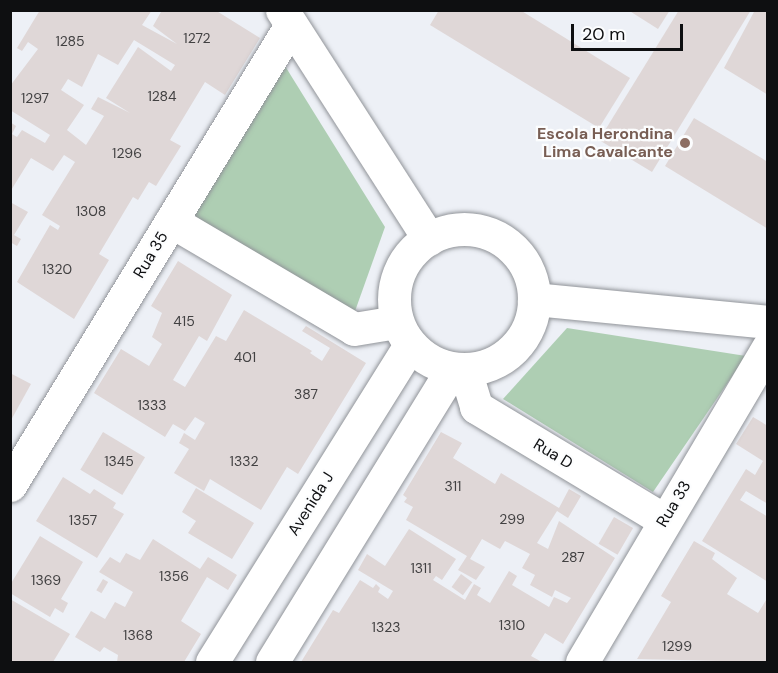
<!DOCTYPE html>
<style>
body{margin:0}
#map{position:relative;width:778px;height:673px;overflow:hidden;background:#edf0f6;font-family:"DM Sans",sans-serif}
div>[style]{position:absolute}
.green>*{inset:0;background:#aeceb3}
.building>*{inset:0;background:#dfd7d7;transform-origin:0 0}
.roads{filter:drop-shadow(0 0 2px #919499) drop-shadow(0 0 2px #919499)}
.street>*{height:33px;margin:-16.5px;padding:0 16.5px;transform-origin:16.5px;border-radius:16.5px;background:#fff}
.secondary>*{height:33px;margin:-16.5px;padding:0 16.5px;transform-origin:16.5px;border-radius:16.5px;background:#fff}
.secondary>.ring{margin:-16.5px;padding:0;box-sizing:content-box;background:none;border:33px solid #fff;border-radius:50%}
.dots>*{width:16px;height:16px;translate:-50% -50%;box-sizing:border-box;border:3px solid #fcfdfe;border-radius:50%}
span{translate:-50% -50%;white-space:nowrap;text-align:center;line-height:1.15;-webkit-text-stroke:4.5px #fcfdfe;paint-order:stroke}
.number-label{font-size:14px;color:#424142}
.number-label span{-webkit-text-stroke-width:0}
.education-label{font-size:16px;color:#785e54;font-weight:700}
.right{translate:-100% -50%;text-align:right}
.street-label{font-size:16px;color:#0e0f11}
.frame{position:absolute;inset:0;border:12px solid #0e0f11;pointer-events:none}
.scale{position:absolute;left:571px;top:24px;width:112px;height:27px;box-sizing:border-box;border:3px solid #0e0f11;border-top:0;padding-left:8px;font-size:18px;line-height:21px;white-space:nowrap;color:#0e0f11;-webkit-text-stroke:4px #fcfdfe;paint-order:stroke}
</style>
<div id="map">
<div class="green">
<div style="clip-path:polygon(285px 66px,385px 227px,354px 314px,190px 217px)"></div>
<div style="clip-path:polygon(567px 328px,746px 356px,653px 492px,503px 399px)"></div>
</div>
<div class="building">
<div style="clip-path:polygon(evenodd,40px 10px,152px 10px,142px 25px,177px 44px,153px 26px,161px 12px,158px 10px,215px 10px,260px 38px,225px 95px,205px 82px,170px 140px,181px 146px,156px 186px,149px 182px,138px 200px,133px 197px,99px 254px,109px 260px,74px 319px,17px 282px,50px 225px,58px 230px,60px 226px,42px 215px,75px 162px,64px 155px,53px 171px,31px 158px,10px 192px,10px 122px,16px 126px,12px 134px,17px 137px,22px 130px,45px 143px,50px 135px,10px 110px,10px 86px,38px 49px,28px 42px,22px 51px,17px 48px,40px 10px,134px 40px,175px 65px,171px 71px,138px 47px,106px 98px,130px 113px,98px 97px,91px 109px,104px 116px,86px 145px,67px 130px,84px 105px,61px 90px,68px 79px,82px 87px,98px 54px,118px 65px,134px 40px)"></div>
<div style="clip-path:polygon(439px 10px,520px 10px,630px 78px,599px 128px,430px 25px)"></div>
<div style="clip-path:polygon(628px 10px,670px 10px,658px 29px)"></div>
<div style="clip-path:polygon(679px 10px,751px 10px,652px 172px,599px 140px)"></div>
<div style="clip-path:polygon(755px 10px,768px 10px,768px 95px,724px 68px)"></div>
<div style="clip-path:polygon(694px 118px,768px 162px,768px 229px,665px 166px)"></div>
<div style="clip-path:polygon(10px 202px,28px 212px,14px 235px,21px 239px,17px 246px,10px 242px)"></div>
<div style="clip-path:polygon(178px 261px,232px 295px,207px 341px,199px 336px,173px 380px,185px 387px,216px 336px,226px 341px,244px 310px,312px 351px,310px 353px,322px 361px,330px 348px,302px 331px,306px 326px,366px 363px,298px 474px,287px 467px,261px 510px,210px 479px,204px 491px,174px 473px,189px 449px,179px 443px,184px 433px,195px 440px,205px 423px,195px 417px,185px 431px,173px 424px,165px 437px,94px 393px,121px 349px,149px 366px,162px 344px,152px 337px,162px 313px,151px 306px)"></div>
<div style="clip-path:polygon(10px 373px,31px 384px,10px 422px)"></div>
<div style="clip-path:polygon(753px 417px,768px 426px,768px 504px,746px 491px,740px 500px,768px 517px,768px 582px,702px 541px,746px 469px,755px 475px,763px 461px,736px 444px)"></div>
<div style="left:103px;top:432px;width:49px;height:44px;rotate:31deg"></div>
<div style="clip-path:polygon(441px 432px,462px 443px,453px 458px,495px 484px,501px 473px,559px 508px,569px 489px,581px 496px,568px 518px,557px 511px,537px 543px,548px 549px,559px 521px,615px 558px,575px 624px,563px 644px,545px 633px,531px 656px,542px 662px,301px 662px,333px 610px,339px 613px,360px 580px,373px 588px,376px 584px,380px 588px,378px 592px,388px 599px,393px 591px,358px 570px,367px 554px,385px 566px,409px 529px,456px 559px,442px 580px,436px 576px,433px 580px,465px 600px,474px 584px,481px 588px,477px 595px,490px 603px,509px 571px,517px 576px,512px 585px,549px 607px,554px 597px,567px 603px,571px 598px,555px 590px,552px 597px,530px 585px,535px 575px,522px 568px,530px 554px,505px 541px,500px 549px,482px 539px,470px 559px,485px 567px,476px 580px,458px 570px,467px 556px,406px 520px,413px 507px,404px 502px,407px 498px,403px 495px)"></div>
<div style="clip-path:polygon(63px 477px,90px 494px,94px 489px,116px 503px,113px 508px,124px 514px,97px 558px,36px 521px)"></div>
<div style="clip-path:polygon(196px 488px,254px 523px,232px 559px,188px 533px,196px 521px,182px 512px)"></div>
<div style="left:614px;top:517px;width:22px;height:31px;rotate:30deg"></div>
<div style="clip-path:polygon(40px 536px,83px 562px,61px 599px,68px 603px,63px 613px,55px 608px,50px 617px,10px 593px,10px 585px)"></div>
<div style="clip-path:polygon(153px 539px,200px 569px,208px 557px,237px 575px,228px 590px,207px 577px,181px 621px,201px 634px,184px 662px,117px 662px,118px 655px,104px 647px,100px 652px,75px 637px,91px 611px,105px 619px,115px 602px,125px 607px,133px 592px,99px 572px,110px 557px,120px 563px,126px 553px,140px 560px)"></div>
<div style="clip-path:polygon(694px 541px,715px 553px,712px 559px,737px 578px,727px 594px,758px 613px,768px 597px,768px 662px,637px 659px,671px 602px,661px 596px)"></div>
<div style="left:461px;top:574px;width:14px;height:16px;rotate:36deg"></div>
<div style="left:103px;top:579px;width:6px;height:13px;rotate:31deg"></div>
<div style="clip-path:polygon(10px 599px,70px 634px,53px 662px,10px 662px)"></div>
</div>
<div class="roads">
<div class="street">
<div style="left:171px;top:221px;width:212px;rotate:30.5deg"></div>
<div style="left:354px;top:329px;width:43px;rotate:-9.5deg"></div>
<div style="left:465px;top:370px;width:39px;rotate:73deg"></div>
<div style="left:476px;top:407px;width:219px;rotate:31deg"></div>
<div style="left:10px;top:485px;width:539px;rotate:-58.58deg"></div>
<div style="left:582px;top:662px;width:366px;rotate:-59.4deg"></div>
</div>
<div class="secondary">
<div style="left:282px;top:10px;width:272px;rotate:57.3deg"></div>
<div class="ring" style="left:394px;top:229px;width:107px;height:107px"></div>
<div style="left:534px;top:299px;width:235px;rotate:5.6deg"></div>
<div style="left:212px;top:662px;width:374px;rotate:-58deg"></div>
<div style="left:272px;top:662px;width:344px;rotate:-58.4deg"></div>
</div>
</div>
<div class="dots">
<div style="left:685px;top:143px;background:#8d6e63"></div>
</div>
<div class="number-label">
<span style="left:197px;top:38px">1272</span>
<span style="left:70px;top:41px">1285</span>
<span style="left:162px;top:96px">1284</span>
<span style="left:35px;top:98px">1297</span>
<span style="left:127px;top:153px">1296</span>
<span style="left:91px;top:211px">1308</span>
<span style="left:57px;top:269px">1320</span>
<span style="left:184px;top:321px">415</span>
<span style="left:245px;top:357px">401</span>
<span style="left:306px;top:394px">387</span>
<span style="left:152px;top:405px">1333</span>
<span style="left:119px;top:461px">1345</span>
<span style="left:244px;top:461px">1332</span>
<span style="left:453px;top:486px">311</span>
<span style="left:512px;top:519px">299</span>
<span style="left:83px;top:520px">1357</span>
<span style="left:573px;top:557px">287</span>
<span style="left:421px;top:568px">1311</span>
<span style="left:174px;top:576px">1356</span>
<span style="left:46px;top:580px">1369</span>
<span style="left:512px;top:625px">1310</span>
<span style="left:386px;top:627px">1323</span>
<span style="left:138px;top:635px">1368</span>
<span style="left:677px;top:646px">1299</span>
</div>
<div class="education-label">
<span class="right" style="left:673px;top:143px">Escola Herondina<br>Lima Cavalcante</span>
</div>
<div class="street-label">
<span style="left:151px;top:255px;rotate:-59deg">Rua 35</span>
<span style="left:553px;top:454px;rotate:31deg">Rua D</span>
<span style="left:311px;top:504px;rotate:-58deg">Avenida J</span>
<span style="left:674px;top:504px;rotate:-59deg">Rua 33</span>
</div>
<div class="frame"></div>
<div class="scale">20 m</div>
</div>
